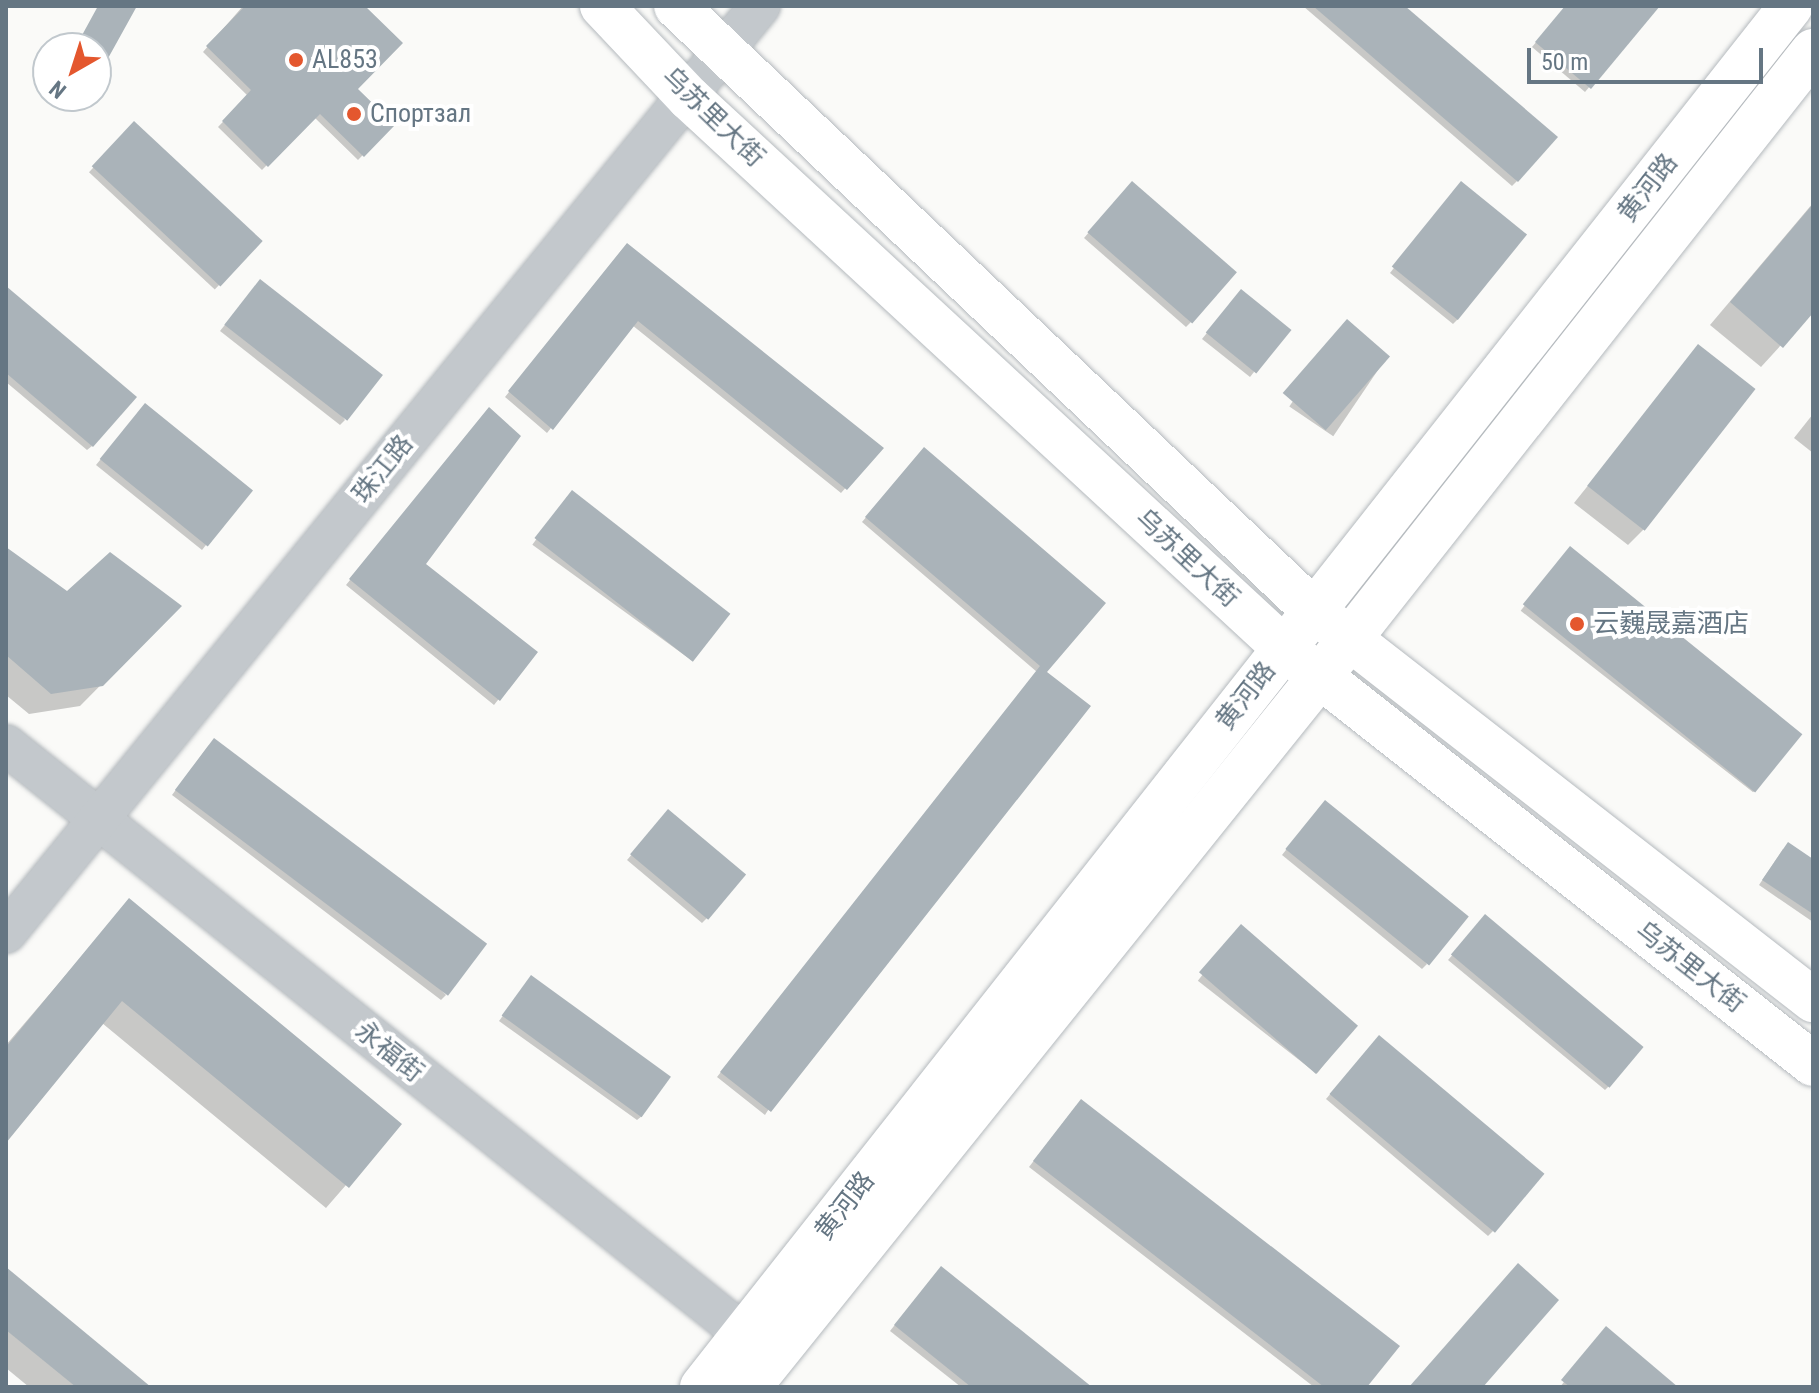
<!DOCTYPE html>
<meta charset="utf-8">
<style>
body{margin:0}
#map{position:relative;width:1819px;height:1393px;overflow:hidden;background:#fafaf8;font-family:"Roboto Condensed","Noto Sans SC",sans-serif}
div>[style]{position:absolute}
.shadow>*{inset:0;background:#0003;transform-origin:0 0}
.building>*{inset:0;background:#aab3b9;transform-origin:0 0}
.roads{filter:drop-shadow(0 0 2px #b5babe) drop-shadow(0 0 2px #b5babe)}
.minor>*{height:40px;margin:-20px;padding:0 20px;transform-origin:20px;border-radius:20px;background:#c3c8cc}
.major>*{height:44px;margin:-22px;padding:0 22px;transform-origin:22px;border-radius:22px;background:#fff}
.highway>*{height:44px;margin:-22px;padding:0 22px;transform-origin:22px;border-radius:22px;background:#fff}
.dots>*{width:22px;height:22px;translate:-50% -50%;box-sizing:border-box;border:4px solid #fff;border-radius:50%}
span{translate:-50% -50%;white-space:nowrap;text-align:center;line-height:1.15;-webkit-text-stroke:8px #fff;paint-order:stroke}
.poi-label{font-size:26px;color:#657683}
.left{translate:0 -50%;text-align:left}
.street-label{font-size:26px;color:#657683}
.frame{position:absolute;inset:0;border:8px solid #657683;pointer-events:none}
.north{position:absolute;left:32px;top:32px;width:80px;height:80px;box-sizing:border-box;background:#fff;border:2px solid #c1c8cd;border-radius:50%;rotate:219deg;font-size:22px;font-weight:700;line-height:32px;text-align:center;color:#657683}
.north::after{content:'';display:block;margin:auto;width:28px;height:36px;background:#e4572e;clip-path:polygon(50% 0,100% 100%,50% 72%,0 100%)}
.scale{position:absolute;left:1527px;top:48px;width:236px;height:36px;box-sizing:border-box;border:4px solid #657683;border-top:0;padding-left:10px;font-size:24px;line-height:28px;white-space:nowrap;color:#657683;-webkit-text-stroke:6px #fff;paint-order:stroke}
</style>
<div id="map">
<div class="shadow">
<div style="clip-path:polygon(243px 6px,362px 6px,355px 89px,392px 125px,358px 160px,314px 117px,262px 170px,218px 127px,248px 96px,203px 52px)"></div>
<div style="clip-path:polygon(1303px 6px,1402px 6px,1517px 181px,1512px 186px)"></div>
<div style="clip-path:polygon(1566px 6px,1658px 6px,1585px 92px,1532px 47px)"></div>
<div style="left:134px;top:124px;width:172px;height:66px;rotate:43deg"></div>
<div style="clip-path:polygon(1127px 188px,1191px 322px,1186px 327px,1084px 238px)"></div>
<div style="clip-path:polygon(1456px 188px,1458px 319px,1453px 324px,1390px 273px)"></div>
<div style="clip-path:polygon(1813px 203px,1813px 310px,1761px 367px,1710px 325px)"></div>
<div style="clip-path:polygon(622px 250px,881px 448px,841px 493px,632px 325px,547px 433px,505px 397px)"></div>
<div style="clip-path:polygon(255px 287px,345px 420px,340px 425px,220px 331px)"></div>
<div style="clip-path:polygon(6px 288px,92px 446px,87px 450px,6px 382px)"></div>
<div style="clip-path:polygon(1236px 297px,1254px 372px,1250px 377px,1202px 339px)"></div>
<div style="left:1343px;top:327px;width:53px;height:96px;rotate:34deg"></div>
<div style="clip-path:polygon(1699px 347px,1644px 529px,1628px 545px,1574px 503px)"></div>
<div style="clip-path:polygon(141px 410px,206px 545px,202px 550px,96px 465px)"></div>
<div style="clip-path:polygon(484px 414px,423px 564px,535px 653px,494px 705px,346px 585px)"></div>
<div style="clip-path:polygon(1813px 414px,1813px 453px,1794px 438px)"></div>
<div style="clip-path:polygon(919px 455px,1044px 672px,765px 1115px,717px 1077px,1037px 672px,862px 522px)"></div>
<div style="left:567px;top:497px;width:198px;height:59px;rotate:36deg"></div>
<div style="clip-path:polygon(6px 550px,67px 593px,179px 606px,80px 706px,29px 714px,6px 695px)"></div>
<div style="left:1565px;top:554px;width:295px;height:72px;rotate:38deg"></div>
<div style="clip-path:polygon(209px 745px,446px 995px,441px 1000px,172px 795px)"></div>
<div style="clip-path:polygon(1320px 807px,1427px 964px,1422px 969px,1282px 855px)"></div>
<div style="clip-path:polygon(664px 817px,707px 918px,702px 923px,627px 860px)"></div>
<div style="clip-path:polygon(1783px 849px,1813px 861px,1813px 922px,1759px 885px)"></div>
<div style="clip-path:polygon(129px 901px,399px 1124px,326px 1208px,102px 1023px,6px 1140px,6px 1045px)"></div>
<div style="clip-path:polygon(1481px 922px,1610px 1085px,1605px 1090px,1448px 960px)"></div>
<div style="left:1236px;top:932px;width:151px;height:62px;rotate:38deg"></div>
<div style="clip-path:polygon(527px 983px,642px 1116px,637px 1120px,499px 1021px)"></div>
<div style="clip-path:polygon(1374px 1042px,1493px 1231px,1488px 1236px,1326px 1099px)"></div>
<div style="clip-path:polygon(1076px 1106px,1365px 1387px,1314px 1387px,1029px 1167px)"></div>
<div style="clip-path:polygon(6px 1270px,148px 1387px,29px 1387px,6px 1368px)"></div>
<div style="clip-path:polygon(936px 1273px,1088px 1387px,961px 1387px,890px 1331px)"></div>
<div style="clip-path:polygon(1602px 1334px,1675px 1387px,1560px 1387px)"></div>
</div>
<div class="building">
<div style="clip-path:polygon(98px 6px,137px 6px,96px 80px,96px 48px,75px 48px)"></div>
<div style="clip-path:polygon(245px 6px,365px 6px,403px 43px,358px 89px,395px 125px,364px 157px,320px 114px,268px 167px,222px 121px,251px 90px,206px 46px)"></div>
<div style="clip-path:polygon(1313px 6px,1405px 6px,1558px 137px,1518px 182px)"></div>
<div style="clip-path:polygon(1565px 6px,1660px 6px,1591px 89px,1535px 42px)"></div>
<div style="left:134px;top:121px;width:176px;height:62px;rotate:43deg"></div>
<div style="left:1132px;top:181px;width:139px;height:68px;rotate:41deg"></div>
<div style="left:1461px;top:181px;width:85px;height:110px;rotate:39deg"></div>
<div style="clip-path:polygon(1813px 204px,1813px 313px,1783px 348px,1730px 302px)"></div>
<div style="clip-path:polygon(627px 243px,884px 448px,847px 490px,638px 321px,553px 430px,508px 391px)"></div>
<div style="left:260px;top:279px;width:156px;height:58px;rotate:38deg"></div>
<div style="clip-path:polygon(6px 286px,137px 397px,93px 447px,6px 373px)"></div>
<div style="left:1241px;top:289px;width:65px;height:56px;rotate:39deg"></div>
<div style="left:1347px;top:319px;width:57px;height:98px;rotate:41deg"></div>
<div style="left:1698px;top:344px;width:73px;height:180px;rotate:38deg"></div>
<div style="left:145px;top:403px;width:139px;height:72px;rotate:39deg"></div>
<div style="clip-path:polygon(489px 407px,521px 436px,426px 564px,538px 652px,500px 701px,349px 579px)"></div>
<div style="clip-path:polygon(924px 447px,1106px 603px,1047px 672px,1091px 706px,771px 1112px,720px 1072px,1040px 666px,865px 517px)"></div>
<div style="left:572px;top:490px;width:201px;height:61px;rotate:38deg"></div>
<div style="left:1570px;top:546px;width:299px;height:75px;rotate:39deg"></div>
<div style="clip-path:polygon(6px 547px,67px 591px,110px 552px,182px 606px,103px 686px,51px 694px,6px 655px)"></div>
<div style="left:214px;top:738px;width:342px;height:65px;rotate:37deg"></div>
<div style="left:1325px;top:800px;width:185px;height:63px;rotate:39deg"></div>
<div style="left:668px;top:809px;width:102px;height:59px;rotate:40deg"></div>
<div style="clip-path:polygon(1788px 842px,1813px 859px,1813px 914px,1762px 880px)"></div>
<div style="clip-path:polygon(129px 898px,402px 1124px,349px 1188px,122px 1001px,6px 1143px,6px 1047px)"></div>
<div style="left:1485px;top:914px;width:207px;height:53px;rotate:40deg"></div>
<div style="left:1241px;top:924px;width:155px;height:64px;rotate:41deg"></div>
<div style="left:531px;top:975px;width:173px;height:50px;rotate:36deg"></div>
<div style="left:1379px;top:1035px;width:216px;height:77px;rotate:40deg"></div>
<div style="clip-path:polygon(1081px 1099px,1400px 1346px,1367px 1387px,1324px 1387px,1033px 1161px)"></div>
<div style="clip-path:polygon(1518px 1263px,1559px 1300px,1483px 1387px,1409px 1387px)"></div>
<div style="clip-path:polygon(941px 1266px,1092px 1387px,971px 1387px,894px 1325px)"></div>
<div style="clip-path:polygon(6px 1267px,151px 1387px,76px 1387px,6px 1330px)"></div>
<div style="clip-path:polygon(1606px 1326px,1678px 1387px,1570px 1387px,1561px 1380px)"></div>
</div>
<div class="roads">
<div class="minor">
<div style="left:6px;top:745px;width:976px;rotate:38.6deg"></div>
<div style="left:6px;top:933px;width:1195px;rotate:-50.88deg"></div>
</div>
<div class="major">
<div style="left:702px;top:1387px;width:988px;rotate:-51.74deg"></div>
<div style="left:749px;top:1387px;width:958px;rotate:-51.23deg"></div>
</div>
<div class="highway">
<div style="left:602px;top:6px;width:127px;rotate:46.6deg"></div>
<div style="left:689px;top:98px;width:810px;rotate:42.75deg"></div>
<div style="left:1284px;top:648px;width:673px;rotate:38.18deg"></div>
<div style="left:676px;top:6px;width:879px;rotate:43.48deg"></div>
<div style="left:1314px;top:611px;width:633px;rotate:37.94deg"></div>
<div style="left:1314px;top:611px;width:770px;rotate:-51.75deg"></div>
<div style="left:1349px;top:640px;width:750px;rotate:-51.77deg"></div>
</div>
</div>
<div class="dots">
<div style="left:296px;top:60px;background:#e4572e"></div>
<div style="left:354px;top:114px;background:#e4572e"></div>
<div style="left:1577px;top:624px;background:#e4572e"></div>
</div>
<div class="poi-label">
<span class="left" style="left:312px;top:60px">AL853</span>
<span class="left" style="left:370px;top:114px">Спортзал</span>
<span class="left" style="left:1593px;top:624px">云巍晟嘉酒店</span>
</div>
<div class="street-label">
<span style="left:713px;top:117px;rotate:44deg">乌苏里大街</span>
<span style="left:1648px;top:188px;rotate:-52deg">黄河路</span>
<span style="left:383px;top:469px;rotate:-51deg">珠江路</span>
<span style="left:1187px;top:558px;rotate:43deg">乌苏里大街</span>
<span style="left:1246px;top:696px;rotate:-52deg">黄河路</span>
<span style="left:1690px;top:967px;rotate:38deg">乌苏里大街</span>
<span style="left:389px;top:1052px;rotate:39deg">永福街</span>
<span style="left:845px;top:1206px;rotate:-52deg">黄河路</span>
</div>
<div class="frame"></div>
<div class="north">N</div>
<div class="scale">50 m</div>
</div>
